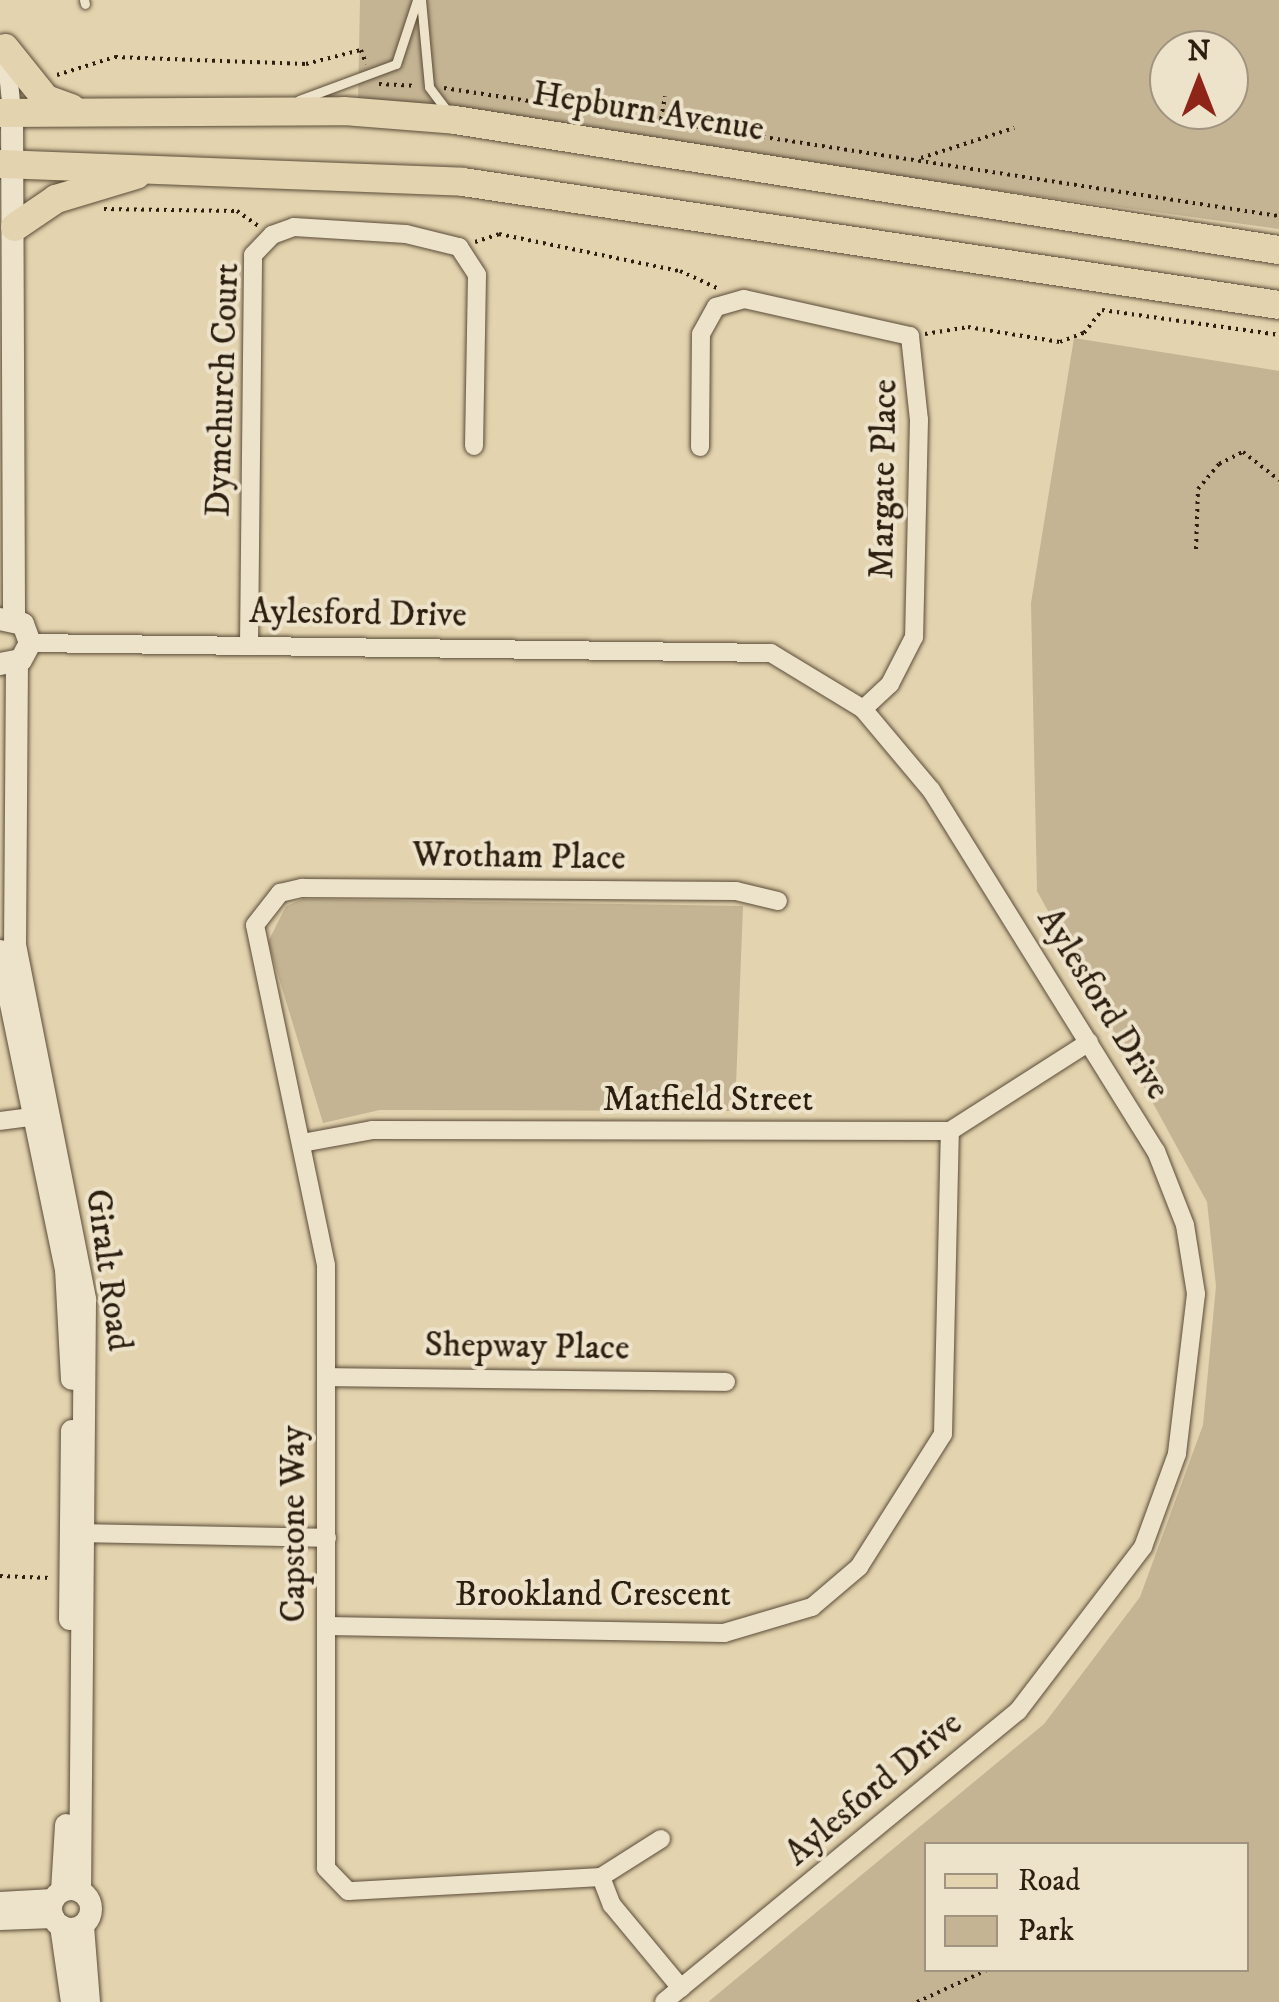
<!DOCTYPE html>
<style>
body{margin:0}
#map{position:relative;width:1279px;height:2002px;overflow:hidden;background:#e3d3ae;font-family:"IM FELL DW Pica",serif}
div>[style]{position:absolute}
.green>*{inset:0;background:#c4b493}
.path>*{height:4px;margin-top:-2px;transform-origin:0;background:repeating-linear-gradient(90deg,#2c1f10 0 2.5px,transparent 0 7.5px)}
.roads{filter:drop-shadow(0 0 2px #5a4c38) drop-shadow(0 0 2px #5a4c38)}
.service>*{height:9px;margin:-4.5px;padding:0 4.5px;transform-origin:4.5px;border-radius:4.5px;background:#ede2ca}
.minor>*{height:18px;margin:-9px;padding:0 9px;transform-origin:9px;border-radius:9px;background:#ede2ca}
.tertiary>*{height:22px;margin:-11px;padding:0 11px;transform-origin:11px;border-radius:11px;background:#ede2ca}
.tertiary>.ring{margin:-11px;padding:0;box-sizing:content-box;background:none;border:22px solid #ede2ca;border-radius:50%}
.primary>*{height:28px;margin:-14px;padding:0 14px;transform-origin:14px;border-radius:14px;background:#e3d3ae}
span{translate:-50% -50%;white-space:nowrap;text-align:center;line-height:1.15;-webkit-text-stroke:8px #ede2ca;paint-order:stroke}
.street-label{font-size:35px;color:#2c1f10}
.legend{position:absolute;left:924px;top:1842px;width:325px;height:130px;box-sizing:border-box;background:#ede2ca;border:2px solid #a09480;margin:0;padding:12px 18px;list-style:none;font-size:30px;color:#2c1f10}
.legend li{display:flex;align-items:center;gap:20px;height:50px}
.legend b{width:50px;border:2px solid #a09480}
.north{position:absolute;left:1149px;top:30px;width:100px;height:100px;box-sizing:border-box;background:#ede2ca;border:2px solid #a09480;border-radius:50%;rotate:0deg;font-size:28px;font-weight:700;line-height:40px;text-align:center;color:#2c1f10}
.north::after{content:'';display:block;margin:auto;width:35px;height:45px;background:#8f2418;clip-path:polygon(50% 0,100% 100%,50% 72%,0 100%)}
</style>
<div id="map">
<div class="green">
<div style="clip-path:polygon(evenodd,360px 0,1279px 0,1279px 229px,358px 103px,360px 0,1169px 50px,1229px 50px,1229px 110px,1169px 110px,1169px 50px)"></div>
<div style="clip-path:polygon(evenodd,1074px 338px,1279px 371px,1279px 2002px,708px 2002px,1044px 1724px,1140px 1597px,1203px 1425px,1216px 1286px,1207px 1202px,1037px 891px,1031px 603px,1074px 338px,1246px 1844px,1246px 1970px,926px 1970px,926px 1844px,1246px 1844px)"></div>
<div style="clip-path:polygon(303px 899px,743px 906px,735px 1111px,380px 1110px,323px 1123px,268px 942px,286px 906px)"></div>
</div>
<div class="path">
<div style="left:57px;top:75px;width:61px;rotate:-17.2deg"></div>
<div style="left:115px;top:57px;width:191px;rotate:2.1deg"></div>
<div style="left:306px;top:64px;width:57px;rotate:-14.3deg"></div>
<div style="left:361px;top:50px;width:15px;rotate:70deg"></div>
<div style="left:379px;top:84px;width:35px;rotate:3deg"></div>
<div style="left:444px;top:88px;width:845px;rotate:8.72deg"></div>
<div style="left:661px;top:119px;width:23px;rotate:-80deg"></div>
<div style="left:921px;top:158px;width:98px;rotate:-17.9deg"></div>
<div style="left:104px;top:209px;width:133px;rotate:0.9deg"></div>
<div style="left:237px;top:211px;width:28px;rotate:35deg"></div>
<div style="left:475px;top:242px;width:25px;rotate:-18deg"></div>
<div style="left:499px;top:234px;width:185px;rotate:11.6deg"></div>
<div style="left:680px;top:271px;width:41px;rotate:24.7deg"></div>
<div style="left:925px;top:334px;width:44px;rotate:-9.2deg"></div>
<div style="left:968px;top:327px;width:93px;rotate:9.3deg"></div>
<div style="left:1060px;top:342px;width:26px;rotate:-21deg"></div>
<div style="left:1084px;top:333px;width:29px;rotate:-52deg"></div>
<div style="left:1102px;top:310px;width:179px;rotate:8deg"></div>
<div style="left:1196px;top:549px;width:60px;rotate:-88.1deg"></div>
<div style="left:1198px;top:489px;width:33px;rotate:-50deg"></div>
<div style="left:1219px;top:464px;width:27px;rotate:-27deg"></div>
<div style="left:1243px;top:452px;width:46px;rotate:37.9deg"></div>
<div style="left:0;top:1576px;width:51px;rotate:2.2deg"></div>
<div style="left:917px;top:2002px;width:77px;rotate:-24.6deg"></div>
</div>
<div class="roads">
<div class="service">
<div style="left:84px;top:0;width:4px;rotate:76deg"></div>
<div style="left:421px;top:0;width:87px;rotate:84.7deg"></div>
<div style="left:429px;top:87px;width:30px;rotate:53deg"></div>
<div style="left:299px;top:100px;width:103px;rotate:-20.4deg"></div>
<div style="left:396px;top:64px;width:67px;rotate:-71.8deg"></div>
</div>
<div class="minor">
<div style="left:6px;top:52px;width:60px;rotate:84.3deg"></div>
<div style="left:700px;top:447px;width:113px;rotate:-89.5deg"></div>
<div style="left:701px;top:334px;width:31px;rotate:-61deg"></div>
<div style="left:716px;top:307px;width:29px;rotate:-16deg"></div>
<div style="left:744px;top:299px;width:170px;rotate:12.6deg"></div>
<div style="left:910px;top:336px;width:84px;rotate:83.9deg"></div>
<div style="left:919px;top:420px;width:217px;rotate:91.3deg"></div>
<div style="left:914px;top:637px;width:53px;rotate:117.1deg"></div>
<div style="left:890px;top:684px;width:37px;rotate:137deg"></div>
<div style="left:30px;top:643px;width:741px;rotate:0.77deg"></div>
<div style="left:771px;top:653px;width:108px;rotate:31.3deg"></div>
<div style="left:863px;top:709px;width:106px;rotate:50deg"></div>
<div style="left:931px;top:790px;width:425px;rotate:58.1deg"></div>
<div style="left:1156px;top:1151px;width:79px;rotate:68.6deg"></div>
<div style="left:1185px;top:1225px;width:70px;rotate:80.9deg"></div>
<div style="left:1196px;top:1294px;width:161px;rotate:96.8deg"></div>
<div style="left:1177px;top:1454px;width:99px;rotate:110.1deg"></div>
<div style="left:1143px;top:1547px;width:206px;rotate:127.3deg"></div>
<div style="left:1018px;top:1711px;width:458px;rotate:140.6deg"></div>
<div style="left:249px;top:645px;width:390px;rotate:-89.4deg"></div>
<div style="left:253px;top:255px;width:28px;rotate:-46deg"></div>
<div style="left:272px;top:235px;width:23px;rotate:-20deg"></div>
<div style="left:294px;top:227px;width:112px;rotate:3.6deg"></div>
<div style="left:406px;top:234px;width:55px;rotate:13.8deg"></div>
<div style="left:459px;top:247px;width:33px;rotate:57deg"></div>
<div style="left:477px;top:275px;width:171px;rotate:91deg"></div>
<div style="left:0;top:1121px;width:46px;rotate:-7.4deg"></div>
<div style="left:302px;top:1143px;width:71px;rotate:-10.5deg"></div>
<div style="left:372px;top:1130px;width:578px;rotate:0.1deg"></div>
<div style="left:950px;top:1131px;width:165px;rotate:-32.6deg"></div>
<div style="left:327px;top:1377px;width:399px;rotate:0.7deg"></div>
<div style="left:72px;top:1533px;width:255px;rotate:1.1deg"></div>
<div style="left:327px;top:1626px;width:397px;rotate:1deg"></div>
<div style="left:724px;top:1633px;width:92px;rotate:-16.5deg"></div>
<div style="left:812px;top:1607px;width:62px;rotate:-40.4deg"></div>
<div style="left:859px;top:1567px;width:157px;rotate:-57.7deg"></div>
<div style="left:943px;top:1434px;width:303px;rotate:-88.7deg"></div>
<div style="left:661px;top:1839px;width:71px;rotate:147.7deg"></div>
<div style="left:601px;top:1877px;width:253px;rotate:176.8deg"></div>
<div style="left:348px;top:1891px;width:32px;rotate:-134deg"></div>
<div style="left:326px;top:1868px;width:603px;rotate:-90deg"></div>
<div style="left:326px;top:1265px;width:347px;rotate:-101.8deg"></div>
<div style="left:255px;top:925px;width:41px;rotate:-52deg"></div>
<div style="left:280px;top:893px;width:23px;rotate:-13deg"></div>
<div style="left:302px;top:888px;width:434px;rotate:0.4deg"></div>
<div style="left:736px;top:891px;width:43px;rotate:13.4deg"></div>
<div style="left:601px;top:1877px;width:30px;rotate:69deg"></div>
<div style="left:612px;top:1905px;width:108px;rotate:50.3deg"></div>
</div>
<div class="tertiary">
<div style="left:12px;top:112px;width:507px;rotate:89.77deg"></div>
<div style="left:17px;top:662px;width:283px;rotate:90.4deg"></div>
<div style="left:15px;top:945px;width:362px;rotate:78.8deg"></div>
<div style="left:85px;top:1300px;width:591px;rotate:90.48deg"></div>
<div style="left:0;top:664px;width:21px;rotate:-11deg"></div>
<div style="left:21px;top:660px;width:19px;rotate:-62deg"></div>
<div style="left:30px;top:643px;width:20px;rotate:-110deg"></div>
<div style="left:23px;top:624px;width:24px;rotate:-168deg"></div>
<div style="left:0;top:951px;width:325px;rotate:78.3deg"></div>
<div style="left:66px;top:1269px;width:110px;rotate:86.9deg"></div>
<div style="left:70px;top:1619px;width:188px;rotate:-89.4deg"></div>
<div class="ring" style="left:51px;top:1889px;width:18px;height:18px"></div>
<div style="left:62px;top:1891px;width:66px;rotate:-86.5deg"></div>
<div style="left:0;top:1903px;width:53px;rotate:-3.2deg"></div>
<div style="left:0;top:1919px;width:53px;rotate:-2.2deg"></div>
<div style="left:61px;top:1926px;width:77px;rotate:81.8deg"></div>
<div style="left:83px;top:1926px;width:76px;rotate:85.5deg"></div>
</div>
<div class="primary">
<div style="left:5px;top:48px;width:65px;rotate:51.2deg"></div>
<div style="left:46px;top:99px;width:27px;rotate:20deg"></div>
<div style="left:0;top:113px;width:344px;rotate:-0.3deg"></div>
<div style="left:344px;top:111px;width:111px;rotate:4.6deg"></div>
<div style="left:455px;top:120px;width:834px;rotate:8.97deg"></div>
<div style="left:0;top:164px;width:463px;rotate:2.2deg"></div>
<div style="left:463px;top:182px;width:825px;rotate:8.57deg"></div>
<div style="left:15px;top:227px;width:50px;rotate:-34.3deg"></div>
<div style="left:56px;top:199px;width:84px;rotate:-16.7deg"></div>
</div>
</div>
<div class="street-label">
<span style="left:648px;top:112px;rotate:9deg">Hepburn Avenue</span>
<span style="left:223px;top:390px;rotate:-88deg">Dymchurch Court</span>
<span style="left:884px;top:479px;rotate:-89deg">Margate Place</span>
<span style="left:358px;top:614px;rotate:1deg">Aylesford Drive</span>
<span style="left:519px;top:857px;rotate:1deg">Wrotham Place</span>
<span style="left:1103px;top:1004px;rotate:58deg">Aylesford Drive</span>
<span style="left:708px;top:1100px">Matfield Street</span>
<span style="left:108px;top:1270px;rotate:82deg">Giralt Road</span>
<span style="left:527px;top:1347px;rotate:1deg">Shepway Place</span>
<span style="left:294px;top:1524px;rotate:-90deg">Capstone Way</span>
<span style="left:593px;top:1595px">Brookland Crescent</span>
<span style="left:874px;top:1789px;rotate:-40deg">Aylesford Drive</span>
</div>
<ul class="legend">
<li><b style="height:12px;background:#e3d3ae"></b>Road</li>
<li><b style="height:28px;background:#c4b493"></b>Park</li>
</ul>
<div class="north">N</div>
</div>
